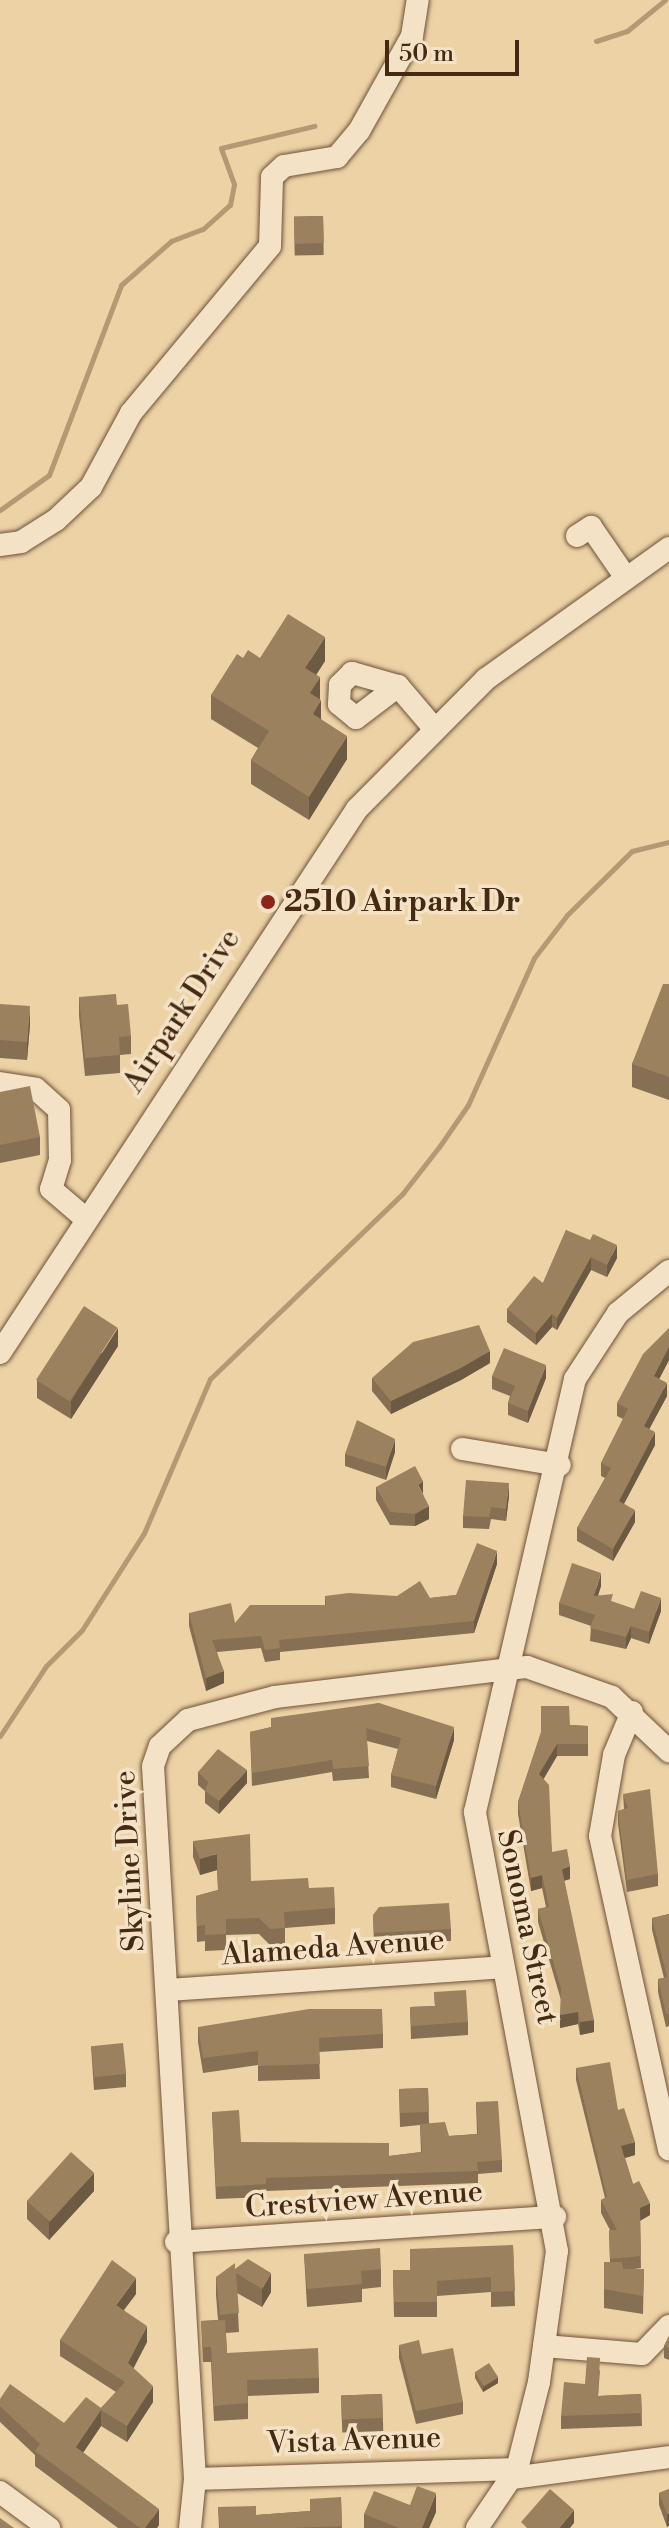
<!DOCTYPE html>
<style>
body{margin:0}
#map{position:relative;width:669px;height:2528px;overflow:hidden;background:#edd2a6;font-family:"Libre Bodoni",serif}
div>[style]{position:absolute}
.stream>*{height:5px;margin:-2.5px;padding:0 2.5px;transform-origin:2.5px;border-radius:2.5px;background:#b49974}
.roads{filter:drop-shadow(0 0 2px #6e5338) drop-shadow(0 0 2px #6e5338)}
.minor>*{height:22px;margin:-11px;padding:0 11px;transform-origin:11px;border-radius:11px;background:#f3e2c5}
.wall>*{inset:0;background:#866f52;transform-origin:0 0}
.shaded-wall>*{inset:0;background:#6d5a42}
.building>*{inset:0;background:#9c815f;transform-origin:0 0}
.dots>*{width:22px;height:22px;translate:-50% -50%;box-sizing:border-box;border:4px solid #f3e2c5;border-radius:50%}
span{translate:-50% -50%;white-space:nowrap;text-align:center;line-height:1.15;-webkit-text-stroke:7px #f3e2c5;paint-order:stroke}
.poi-label{font-size:30px;color:#442913;font-weight:700}
.left{translate:0 -50%;text-align:left}
.street-label{font-size:30px;color:#442913}
.scale{position:absolute;left:385px;top:40px;width:134px;height:36px;box-sizing:border-box;border:4px solid #442913;border-top:0;padding-left:10px;font-size:24px;line-height:28px;white-space:nowrap;color:#442913;-webkit-text-stroke:6px #f3e2c5;paint-order:stroke}
</style>
<div id="map">
<div class="stream">
<div style="left:596px;top:41px;width:33px;rotate:-18deg"></div>
<div style="left:627px;top:31px;width:49px;rotate:-39.2deg"></div>
<div style="left:0;top:510px;width:60px;rotate:-35.5deg"></div>
<div style="left:49px;top:475px;width:203px;rotate:-69.2deg"></div>
<div style="left:121px;top:285px;width:67px;rotate:-41.3deg"></div>
<div style="left:171px;top:241px;width:34px;rotate:-21deg"></div>
<div style="left:203px;top:229px;width:36px;rotate:-42deg"></div>
<div style="left:230px;top:205px;width:21px;rotate:-79deg"></div>
<div style="left:234px;top:184px;width:38px;rotate:-110deg"></div>
<div style="left:221px;top:148px;width:96px;rotate:-13.3deg"></div>
<div style="left:0;top:1736px;width:84px;rotate:-56.7deg"></div>
<div style="left:46px;top:1666px;width:51px;rotate:-45deg"></div>
<div style="left:82px;top:1630px;width:115px;rotate:-57.4deg"></div>
<div style="left:144px;top:1533px;width:168px;rotate:-66.8deg"></div>
<div style="left:210px;top:1379px;width:268px;rotate:-43.9deg"></div>
<div style="left:403px;top:1193px;width:58px;rotate:-52deg"></div>
<div style="left:439px;top:1147px;width:51px;rotate:-55.4deg"></div>
<div style="left:468px;top:1105px;width:161px;rotate:-65.8deg"></div>
<div style="left:534px;top:958px;width:54px;rotate:-52.5deg"></div>
<div style="left:567px;top:915px;width:91px;rotate:-44.6deg"></div>
<div style="left:632px;top:851px;width:38px;rotate:-14deg"></div>
</div>
<div class="roads">
<div class="minor">
<div style="left:577px;top:536px;width:17px;rotate:-33deg"></div>
<div style="left:591px;top:527px;width:62px;rotate:55.5deg"></div>
<div style="left:0;top:545px;width:21px;rotate:-8deg"></div>
<div style="left:21px;top:542px;width:41px;rotate:-32.2deg"></div>
<div style="left:56px;top:520px;width:48px;rotate:-43.3deg"></div>
<div style="left:91px;top:487px;width:84px;rotate:-61.6deg"></div>
<div style="left:131px;top:413px;width:217px;rotate:-50.2deg"></div>
<div style="left:270px;top:246px;width:69px;rotate:-88.3deg"></div>
<div style="left:272px;top:177px;width:16px;rotate:-43deg"></div>
<div style="left:284px;top:166px;width:54px;rotate:-9.6deg"></div>
<div style="left:337px;top:157px;width:34px;rotate:-50deg"></div>
<div style="left:359px;top:131px;width:109px;rotate:-60.8deg"></div>
<div style="left:412px;top:36px;width:36px;rotate:-81deg"></div>
<div style="left:398px;top:686px;width:48px;rotate:-164.2deg"></div>
<div style="left:352px;top:673px;width:17px;rotate:135deg"></div>
<div style="left:340px;top:685px;width:19px;rotate:93deg"></div>
<div style="left:339px;top:704px;width:22px;rotate:39deg"></div>
<div style="left:356px;top:718px;width:53px;rotate:-37.3deg"></div>
<div style="left:398px;top:686px;width:54px;rotate:49.5deg"></div>
<div style="left:0;top:1083px;width:36px;rotate:9deg"></div>
<div style="left:36px;top:1089px;width:31px;rotate:42deg"></div>
<div style="left:59px;top:1110px;width:50px;rotate:88.9deg"></div>
<div style="left:60px;top:1160px;width:30px;rotate:107deg"></div>
<div style="left:51px;top:1189px;width:46px;rotate:40.6deg"></div>
<div style="left:0;top:1353px;width:651px;rotate:-56.73deg"></div>
<div style="left:357px;top:809px;width:183px;rotate:-45.2deg"></div>
<div style="left:486px;top:679px;width:225px;rotate:-35.6deg"></div>
<div style="left:462px;top:1449px;width:99px;rotate:9.3deg"></div>
<div style="left:632px;top:1712px;width:47px;rotate:112.7deg"></div>
<div style="left:614px;top:1755px;width:82px;rotate:99.8deg"></div>
<div style="left:600px;top:1836px;width:321px;rotate:77.6deg"></div>
<div style="left:168px;top:1990px;width:335px;rotate:-3.9deg"></div>
<div style="left:176px;top:2242px;width:380px;rotate:-3.8deg"></div>
<div style="left:544px;top:2346px;width:98px;rotate:4.7deg"></div>
<div style="left:642px;top:2354px;width:39px;rotate:-46deg"></div>
<div style="left:512px;top:2478px;width:158px;rotate:-7.6deg"></div>
<div style="left:195px;top:2479px;width:322px;rotate:-1.8deg"></div>
<div style="left:0;top:2492px;width:61px;rotate:36.3deg"></div>
<div style="left:190px;top:2528px;width:49px;rotate:-84.2deg"></div>
<div style="left:195px;top:2479px;width:714px;rotate:-93.37deg"></div>
<div style="left:153px;top:1766px;width:21px;rotate:-71deg"></div>
<div style="left:160px;top:1746px;width:38px;rotate:-43deg"></div>
<div style="left:188px;top:1720px;width:90px;rotate:-14.8deg"></div>
<div style="left:275px;top:1697px;width:254px;rotate:-6.8deg"></div>
<div style="left:527px;top:1667px;width:90px;rotate:19.4deg"></div>
<div style="left:612px;top:1697px;width:79px;rotate:43.5deg"></div>
<div style="left:477px;top:2528px;width:71px;rotate:-55.9deg"></div>
<div style="left:517px;top:2469px;width:90px;rotate:-75.8deg"></div>
<div style="left:539px;top:2382px;width:132px;rotate:-82.2deg"></div>
<div style="left:557px;top:2251px;width:447px;rotate:-100.6deg"></div>
<div style="left:475px;top:1812px;width:444px;rotate:-77deg"></div>
<div style="left:575px;top:1379px;width:79px;rotate:-56.9deg"></div>
<div style="left:618px;top:1313px;width:66px;rotate:-39.5deg"></div>
</div>
</div>
<div class="wall">
<div style="left:323px;top:216px;width:39px;height:29px;rotate:89deg"></div>
<div style="clip-path:polygon(243px 658px,260px 658px,325px 661px,316px 675px,321px 719px,347px 759px,309px 820px,251px 784px,251px 760px,258px 748px,211px 719px,211px 695px)"></div>
<div style="clip-path:polygon(669px 984px,669px 1100px,632px 1087px,632px 1064px)"></div>
<div style="clip-path:polygon(79px 997px,117px 1005px,131px 1036px,131px 1054px,120px 1055px,120px 1073px,85px 1076px,79px 1016px)"></div>
<div style="clip-path:polygon(0 1004px,30px 1024px,27px 1060px,0 1058px)"></div>
<div style="clip-path:polygon(0 1092px,40px 1137px,40px 1155px,0 1163px)"></div>
<div style="clip-path:polygon(566px 1230px,617px 1258px,607px 1277px,591px 1270px,557px 1330px,552px 1327px,536px 1345px,507px 1322px,507px 1309px,543px 1283px)"></div>
<div style="clip-path:polygon(669px 1328px,669px 1360px,659px 1379px,667px 1396px,649px 1429px,655px 1445px,624px 1504px,635px 1522px,613px 1561px,577px 1541px,577px 1528px,605px 1478px,601px 1476px,601px 1463px,623px 1419px,617px 1416px,617px 1403px)"></div>
<div style="clip-path:polygon(118px 1346px,71px 1419px,37px 1398px,37px 1380px)"></div>
<div style="clip-path:polygon(490px 1363px,461px 1380px,391px 1414px,372px 1391px,372px 1378px)"></div>
<div style="clip-path:polygon(492px 1376px,546px 1378px,528px 1423px,508px 1415px,508px 1403px,510px 1396px,492px 1389px)"></div>
<div style="clip-path:polygon(395px 1452px,386px 1480px,345px 1466px,345px 1454px)"></div>
<div style="clip-path:polygon(376px 1487px,423px 1494px,429px 1519px,415px 1526px,390px 1525px,376px 1500px)"></div>
<div style="clip-path:polygon(509px 1496px,506px 1521px,491px 1519px,489px 1529px,463px 1528px,463px 1516px)"></div>
<div style="clip-path:polygon(497px 1564px,474px 1633px,280px 1652px,280px 1660px,265px 1662px,261px 1648px,217px 1652px,224px 1683px,206px 1691px,189px 1626px,189px 1613px,235px 1623px,325px 1605px,325px 1596px,430px 1598px,456px 1595px)"></div>
<div style="clip-path:polygon(601px 1586px,598px 1595px,613px 1602px,634px 1609px,661px 1611px,649px 1644px,631px 1638px,626px 1649px,590px 1641px,591px 1626px,559px 1615px,559px 1603px)"></div>
<div style="clip-path:polygon(379px 1703px,454px 1740px,436px 1799px,391px 1787px,391px 1775px,398px 1749px,367px 1741px,369px 1778px,333px 1781px,332px 1772px,252px 1786px,250px 1732px)"></div>
<div style="clip-path:polygon(570px 1725px,588px 1726px,588px 1756px,557px 1756px,543px 1779px,552px 1852px,570px 1879px,564px 1881px,594px 2032px,580px 2035px,578px 2024px,560px 2028px,561px 2000px,538px 1922px,538px 1909px,546px 1907px,542px 1888px,531px 1891px,518px 1814px,518px 1802px,541px 1733px)"></div>
<div style="clip-path:polygon(198px 1772px,247px 1783px,219px 1814px,205px 1803px,205px 1791px,198px 1785px)"></div>
<div style="clip-path:polygon(623px 1794px,658px 1874px,658px 1886px,627px 1892px,618px 1824px,618px 1811px,624px 1809px)"></div>
<div style="clip-path:polygon(193px 1841px,251px 1881px,309px 1888px,335px 1908px,335px 1924px,285px 1928px,285px 1944px,270px 1945px,259px 1934px,226px 1935px,226px 1950px,205px 1951px,205px 1941px,197px 1942px,196px 1896px,218px 1890px,217px 1870px,200px 1875px,193px 1857px)"></div>
<div style="clip-path:polygon(669px 1914px,669px 2026px,666px 2027px,658px 1992px,658px 1979px,664px 1978px,652px 1930px,652px 1918px)"></div>
<div style="clip-path:polygon(373px 1915px,451px 1929px,451px 1941px,374px 1945px)"></div>
<div style="clip-path:polygon(434px 1992px,468px 2022px,468px 2035px,411px 2039px,410px 2007px,435px 2006px)"></div>
<div style="clip-path:polygon(198px 2027px,383px 2034px,383px 2048px,319px 2052px,320px 2079px,258px 2081px,258px 2065px,203px 2073px,198px 2042px)"></div>
<div style="clip-path:polygon(91px 2046px,126px 2074px,126px 2087px,94px 2090px)"></div>
<div style="clip-path:polygon(576px 2068px,618px 2110px,635px 2155px,625px 2158px,633px 2184px,650px 2215px,640px 2220px,641px 2268px,634px 2269px,644px 2269px,643px 2314px,604px 2308px,604px 2262px,610px 2262px,609px 2230px,610px 2230px,601px 2213px,601px 2200px,605px 2198px,576px 2080px)"></div>
<div style="clip-path:polygon(428px 2088px,429px 2123px,449px 2136px,477px 2134px,476px 2102px,502px 2160px,502px 2172px,478px 2174px,478px 2183px,266px 2191px,266px 2197px,216px 2199px,212px 2112px,241px 2142px,389px 2156px,421px 2152px,420px 2125px,400px 2127px,399px 2089px)"></div>
<div style="clip-path:polygon(94px 2191px,49px 2240px,27px 2219px,27px 2201px)"></div>
<div style="clip-path:polygon(513px 2245px,515px 2306px,491px 2307px,491px 2292px,437px 2296px,437px 2317px,394px 2317px,393px 2270px,410px 2270px)"></div>
<div style="clip-path:polygon(304px 2254px,381px 2269px,381px 2287px,362px 2289px,362px 2302px,307px 2307px)"></div>
<div style="clip-path:polygon(235px 2269px,271px 2292px,262px 2307px,237px 2293px,239px 2332px,226px 2333px,227px 2353px,319px 2378px,319px 2393px,248px 2396px,248px 2419px,214px 2421px,211px 2362px,203px 2362px,201px 2321px,218px 2320px,216px 2295px,216px 2277px)"></div>
<div style="clip-path:polygon(136px 2294px,124px 2310px,147px 2342px,133px 2368px,153px 2402px,127px 2442px,101px 2426px,83px 2453px,159px 2525px,157px 2528px,118px 2528px,35px 2466px,35px 2455px,0 2422px,0 2399px,64px 2423px,101px 2408px,116px 2392px,60px 2356px,60px 2340px)"></div>
<div style="clip-path:polygon(669px 2336px,669px 2360px,664px 2358px,664px 2346px)"></div>
<div style="clip-path:polygon(399px 2345px,422px 2354px,463px 2402px,463px 2414px,416px 2424px,399px 2358px)"></div>
<div style="clip-path:polygon(600px 2370px,598px 2396px,641px 2394px,642px 2426px,561px 2429px,561px 2416px,585px 2384px)"></div>
<div style="clip-path:polygon(475px 2372px,498px 2383px,483px 2392px,475px 2378px)"></div>
<div style="left:382px;top:2394px;width:37px;height:41px;rotate:88deg"></div>
<div style="clip-path:polygon(669px 2489px,667px 2527px,659px 2505px,659px 2493px)"></div>
<div style="clip-path:polygon(341px 2497px,342px 2528px,219px 2528px,218px 2507px,256px 2515px,310px 2511px)"></div>
<div style="clip-path:polygon(410px 2505px,436px 2512px,429px 2528px,364px 2528px,364px 2514px)"></div>
</div>
<div class="shaded-wall">
<div style="clip-path:polygon(325px 637px,325px 661px,305px 692px,305px 668px)"></div>
<div style="clip-path:polygon(320px 677px,320px 701px,310px 693px)"></div>
<div style="clip-path:polygon(321px 700px,321px 724px,313px 714px)"></div>
<div style="clip-path:polygon(347px 736px,347px 759px,309px 820px,309px 797px)"></div>
<div style="clip-path:polygon(30px 1006px,30px 1024px,27px 1060px,27px 1042px)"></div>
<div style="clip-path:polygon(617px 1245px,617px 1258px,607px 1277px,607px 1265px)"></div>
<div style="clip-path:polygon(591px 1257px,591px 1270px,557px 1330px,557px 1318px)"></div>
<div style="clip-path:polygon(552px 1314px,552px 1327px,536px 1345px,536px 1333px)"></div>
<div style="clip-path:polygon(118px 1328px,118px 1346px,71px 1419px,71px 1401px)"></div>
<div style="clip-path:polygon(669px 1347px,669px 1360px,654px 1389px,654px 1376px)"></div>
<div style="clip-path:polygon(490px 1351px,490px 1363px,461px 1380px,391px 1414px,391px 1401px)"></div>
<div style="clip-path:polygon(546px 1365px,546px 1378px,528px 1423px,528px 1411px)"></div>
<div style="clip-path:polygon(667px 1383px,667px 1396px,644px 1439px,644px 1426px)"></div>
<div style="clip-path:polygon(655px 1432px,655px 1445px,619px 1513px,619px 1501px)"></div>
<div style="clip-path:polygon(395px 1439px,395px 1452px,386px 1480px,386px 1467px)"></div>
<div style="clip-path:polygon(423px 1481px,423px 1494px,418px 1485px)"></div>
<div style="clip-path:polygon(509px 1483px,509px 1496px,506px 1521px,506px 1509px)"></div>
<div style="clip-path:polygon(429px 1506px,429px 1519px,415px 1526px,415px 1514px)"></div>
<div style="clip-path:polygon(635px 1510px,635px 1522px,613px 1561px,613px 1549px)"></div>
<div style="clip-path:polygon(497px 1551px,497px 1564px,474px 1633px,474px 1621px)"></div>
<div style="clip-path:polygon(601px 1573px,601px 1586px,594px 1608px,594px 1596px)"></div>
<div style="clip-path:polygon(661px 1598px,661px 1611px,649px 1644px,649px 1632px)"></div>
<div style="clip-path:polygon(631px 1626px,631px 1638px,626px 1649px,626px 1637px)"></div>
<div style="clip-path:polygon(224px 1671px,224px 1683px,206px 1691px,206px 1678px)"></div>
<div style="clip-path:polygon(454px 1727px,454px 1740px,436px 1799px,436px 1786px)"></div>
<div style="clip-path:polygon(557px 1744px,557px 1756px,539px 1787px,539px 1774px)"></div>
<div style="clip-path:polygon(247px 1770px,247px 1783px,219px 1814px,219px 1801px)"></div>
<div style="clip-path:polygon(217px 1854px,217px 1870px,200px 1875px,200px 1859px)"></div>
<div style="clip-path:polygon(570px 1866px,570px 1879px,562px 1881px,562px 1869px)"></div>
<div style="clip-path:polygon(542px 1875px,542px 1888px,531px 1891px,531px 1878px)"></div>
<div style="clip-path:polygon(578px 2012px,578px 2024px,560px 2028px,560px 2015px)"></div>
<div style="clip-path:polygon(594px 2020px,594px 2032px,580px 2035px,580px 2022px)"></div>
<div style="clip-path:polygon(635px 2142px,635px 2155px,621px 2159px,621px 2146px)"></div>
<div style="clip-path:polygon(94px 2173px,94px 2191px,49px 2240px,49px 2221px)"></div>
<div style="clip-path:polygon(650px 2203px,650px 2215px,640px 2221px,640px 2208px)"></div>
<div style="clip-path:polygon(271px 2273px,271px 2292px,262px 2307px,262px 2289px)"></div>
<div style="clip-path:polygon(136px 2278px,136px 2294px,116px 2320px,116px 2305px)"></div>
<div style="clip-path:polygon(147px 2326px,147px 2342px,128px 2379px,128px 2363px)"></div>
<div style="clip-path:polygon(498px 2377px,498px 2383px,483px 2392px,483px 2386px)"></div>
<div style="clip-path:polygon(153px 2386px,153px 2402px,127px 2442px,127px 2426px)"></div>
<div style="clip-path:polygon(101px 2410px,101px 2426px,76px 2463px,76px 2447px)"></div>
<div style="clip-path:polygon(436px 2493px,436px 2512px,429px 2528px,422px 2528px)"></div>
<div style="clip-path:polygon(159px 2509px,159px 2525px,157px 2528px,145px 2528px)"></div>
<div style="clip-path:polygon(574px 2510px,574px 2523px,570px 2528px,559px 2528px)"></div>
<div style="clip-path:polygon(669px 2513px,669px 2526px,667px 2527px,667px 2514px)"></div>
</div>
<div class="building">
<div style="left:323px;top:216px;width:27px;height:29px;rotate:88deg"></div>
<div style="clip-path:polygon(288px 614px,325px 637px,305px 668px,320px 677px,310px 693px,321px 700px,313px 714px,347px 736px,309px 797px,251px 760px,269px 731px,211px 695px,237px 654px,243px 658px,248px 650px,260px 658px)"></div>
<div style="clip-path:polygon(663px 984px,669px 984px,669px 1077px,632px 1064px)"></div>
<div style="clip-path:polygon(116px 994px,117px 1005px,128px 1004px,131px 1036px,119px 1037px,120px 1055px,85px 1058px,79px 997px)"></div>
<div style="left:0;top:1004px;width:30px;height:36px;rotate:4deg"></div>
<div style="clip-path:polygon(30px 1086px,40px 1137px,0 1145px,0 1092px)"></div>
<div style="clip-path:polygon(566px 1230px,590px 1240px,593px 1234px,617px 1245px,607px 1265px,591px 1257px,557px 1318px,552px 1314px,536px 1333px,507px 1309px,534px 1276px,543px 1283px)"></div>
<div style="left:84px;top:1306px;width:40px;height:88px;rotate:33deg"></div>
<div style="clip-path:polygon(479px 1325px,490px 1351px,461px 1368px,391px 1401px,372px 1378px,413px 1342px)"></div>
<div style="clip-path:polygon(669px 1328px,669px 1347px,654px 1376px,667px 1383px,644px 1426px,655px 1432px,619px 1501px,635px 1510px,613px 1549px,577px 1528px,611px 1468px,601px 1463px,628px 1409px,617px 1403px,643px 1354px)"></div>
<div style="clip-path:polygon(504px 1348px,546px 1365px,528px 1411px,508px 1403px,515px 1386px,492px 1376px)"></div>
<div style="clip-path:polygon(357px 1420px,395px 1439px,386px 1467px,345px 1454px)"></div>
<div style="clip-path:polygon(415px 1466px,423px 1481px,418px 1485px,429px 1506px,415px 1514px,390px 1512px,376px 1487px)"></div>
<div style="clip-path:polygon(466px 1480px,509px 1483px,506px 1509px,491px 1507px,489px 1517px,463px 1516px)"></div>
<div style="clip-path:polygon(477px 1543px,497px 1551px,474px 1621px,279px 1640px,280px 1648px,265px 1650px,261px 1636px,212px 1640px,224px 1671px,206px 1678px,189px 1613px,231px 1603px,235px 1623px,250px 1605px,326px 1605px,325px 1596px,349px 1593px,397px 1596px,420px 1581px,430px 1598px,456px 1595px)"></div>
<div style="clip-path:polygon(572px 1563px,601px 1573px,594px 1596px,613px 1594px,611px 1601px,634px 1609px,641px 1591px,661px 1598px,649px 1632px,631px 1626px,626px 1637px,590px 1628px,595px 1615px,559px 1603px)"></div>
<div style="clip-path:polygon(379px 1703px,454px 1727px,436px 1786px,391px 1775px,401px 1738px,366px 1728px,369px 1766px,333px 1769px,332px 1760px,252px 1773px,250px 1732px,271px 1727px,271px 1718px)"></div>
<div style="clip-path:polygon(541px 1706px,569px 1706px,570px 1725px,588px 1726px,588px 1744px,557px 1744px,539px 1774px,549px 1785px,552px 1852px,567px 1849px,570px 1866px,562px 1869px,594px 2020px,580px 2022px,578px 2012px,560px 2015px,561px 1989px,538px 1909px,549px 1907px,542px 1875px,531px 1878px,518px 1802px,541px 1732px)"></div>
<div style="clip-path:polygon(218px 1749px,247px 1770px,219px 1801px,205px 1791px,208px 1782px,198px 1772px)"></div>
<div style="clip-path:polygon(650px 1789px,658px 1874px,627px 1880px,618px 1811px,628px 1808px,623px 1794px)"></div>
<div style="clip-path:polygon(250px 1834px,251px 1881px,308px 1878px,309px 1888px,334px 1887px,335px 1908px,284px 1912px,285px 1928px,270px 1929px,259px 1918px,226px 1919px,226px 1934px,205px 1935px,205px 1925px,197px 1926px,196px 1896px,218px 1890px,217px 1854px,200px 1859px,193px 1841px)"></div>
<div style="clip-path:polygon(449px 1903px,451px 1929px,374px 1933px,373px 1915px,379px 1907px)"></div>
<div style="clip-path:polygon(669px 1914px,669px 2014px,666px 2014px,658px 1979px,667px 1977px,652px 1918px)"></div>
<div style="clip-path:polygon(466px 1990px,468px 2022px,411px 2026px,410px 2007px,435px 2006px,434px 1992px)"></div>
<div style="clip-path:polygon(309px 2009px,382px 2009px,383px 2034px,319px 2038px,320px 2064px,258px 2066px,258px 2051px,203px 2058px,198px 2027px)"></div>
<div style="left:123px;top:2043px;width:31px;height:32px;rotate:84deg"></div>
<div style="clip-path:polygon(610px 2062px,618px 2110px,624px 2108px,635px 2142px,621px 2146px,633px 2184px,639px 2181px,650px 2203px,640px 2208px,641px 2256px,610px 2259px,609px 2230px,617px 2230px,601px 2200px,607px 2197px,576px 2068px)"></div>
<div style="left:428px;top:2088px;width:24px;height:29px;rotate:88deg"></div>
<div style="clip-path:polygon(498px 2101px,502px 2160px,477px 2162px,478px 2171px,266px 2178px,266px 2184px,216px 2187px,212px 2112px,239px 2110px,241px 2142px,389px 2143px,389px 2156px,422px 2152px,420px 2124px,445px 2122px,449px 2136px,478px 2134px,476px 2102px)"></div>
<div style="left:71px;top:2152px;width:31px;height:66px;rotate:42deg"></div>
<div style="clip-path:polygon(513px 2245px,515px 2291px,491px 2292px,491px 2277px,437px 2281px,437px 2302px,394px 2302px,393px 2270px,410px 2270px,410px 2249px)"></div>
<div style="clip-path:polygon(380px 2248px,381px 2269px,361px 2271px,362px 2284px,307px 2289px,304px 2254px)"></div>
<div style="clip-path:polygon(248px 2259px,271px 2273px,262px 2289px,236px 2273px,239px 2313px,220px 2315px,216px 2277px,235px 2263px,235px 2269px)"></div>
<div style="clip-path:polygon(112px 2260px,136px 2278px,116px 2305px,147px 2326px,128px 2363px,153px 2386px,127px 2426px,101px 2410px,76px 2447px,159px 2509px,145px 2528px,140px 2528px,35px 2451px,40px 2444px,0 2406px,0 2399px,10px 2384px,64px 2423px,86px 2397px,101px 2408px,125px 2382px,60px 2340px)"></div>
<div style="clip-path:polygon(604px 2262px,622px 2262px,623px 2269px,644px 2269px,643px 2296px,604px 2289px)"></div>
<div style="clip-path:polygon(225px 2320px,227px 2353px,318px 2348px,319px 2378px,247px 2380px,248px 2403px,214px 2406px,211px 2347px,203px 2347px,201px 2321px)"></div>
<div style="clip-path:polygon(669px 2336px,669px 2348px,664px 2346px)"></div>
<div style="clip-path:polygon(419px 2340px,422px 2354px,453px 2348px,463px 2402px,416px 2411px,399px 2345px)"></div>
<div style="clip-path:polygon(587px 2357px,600px 2358px,598px 2396px,641px 2394px,642px 2413px,561px 2416px,564px 2382px,585px 2384px)"></div>
<div style="left:489px;top:2363px;width:17px;height:17px;rotate:57deg"></div>
<div style="left:382px;top:2394px;width:24px;height:41px;rotate:88deg"></div>
<div style="clip-path:polygon(417px 2486px,436px 2493px,422px 2528px,399px 2528px,364px 2514px,374px 2491px,410px 2505px)"></div>
<div style="clip-path:polygon(550px 2489px,574px 2510px,559px 2528px,527px 2528px,521px 2522px)"></div>
<div style="clip-path:polygon(669px 2489px,669px 2513px,667px 2514px,659px 2493px)"></div>
<div style="clip-path:polygon(341px 2497px,342px 2526px,291px 2528px,220px 2528px,218px 2507px,256px 2506px,256px 2515px,310px 2511px,310px 2499px)"></div>
<div style="clip-path:polygon(0 2518px,14px 2528px,0 2528px)"></div>
</div>
<div class="dots">
<div style="left:268px;top:902px;background:#8f2418"></div>
</div>
<div class="poi-label">
<span class="left" style="left:284px;top:902px">2510 Airpark Dr</span>
</div>
<div class="street-label">
<span style="left:182px;top:1011px;rotate:-57deg">Airpark Drive</span>
<span style="left:130px;top:1861px;rotate:-93deg">Skyline Drive</span>
<span style="left:527px;top:1927px;rotate:78deg">Sonoma Street</span>
<span style="left:333px;top:1948px;rotate:-4deg">Alameda Avenue</span>
<span style="left:364px;top:2200px;rotate:-4deg">Crestview Avenue</span>
<span style="left:354px;top:2441px;rotate:-2deg">Vista Avenue</span>
</div>
<div class="scale">50 m</div>
</div>
